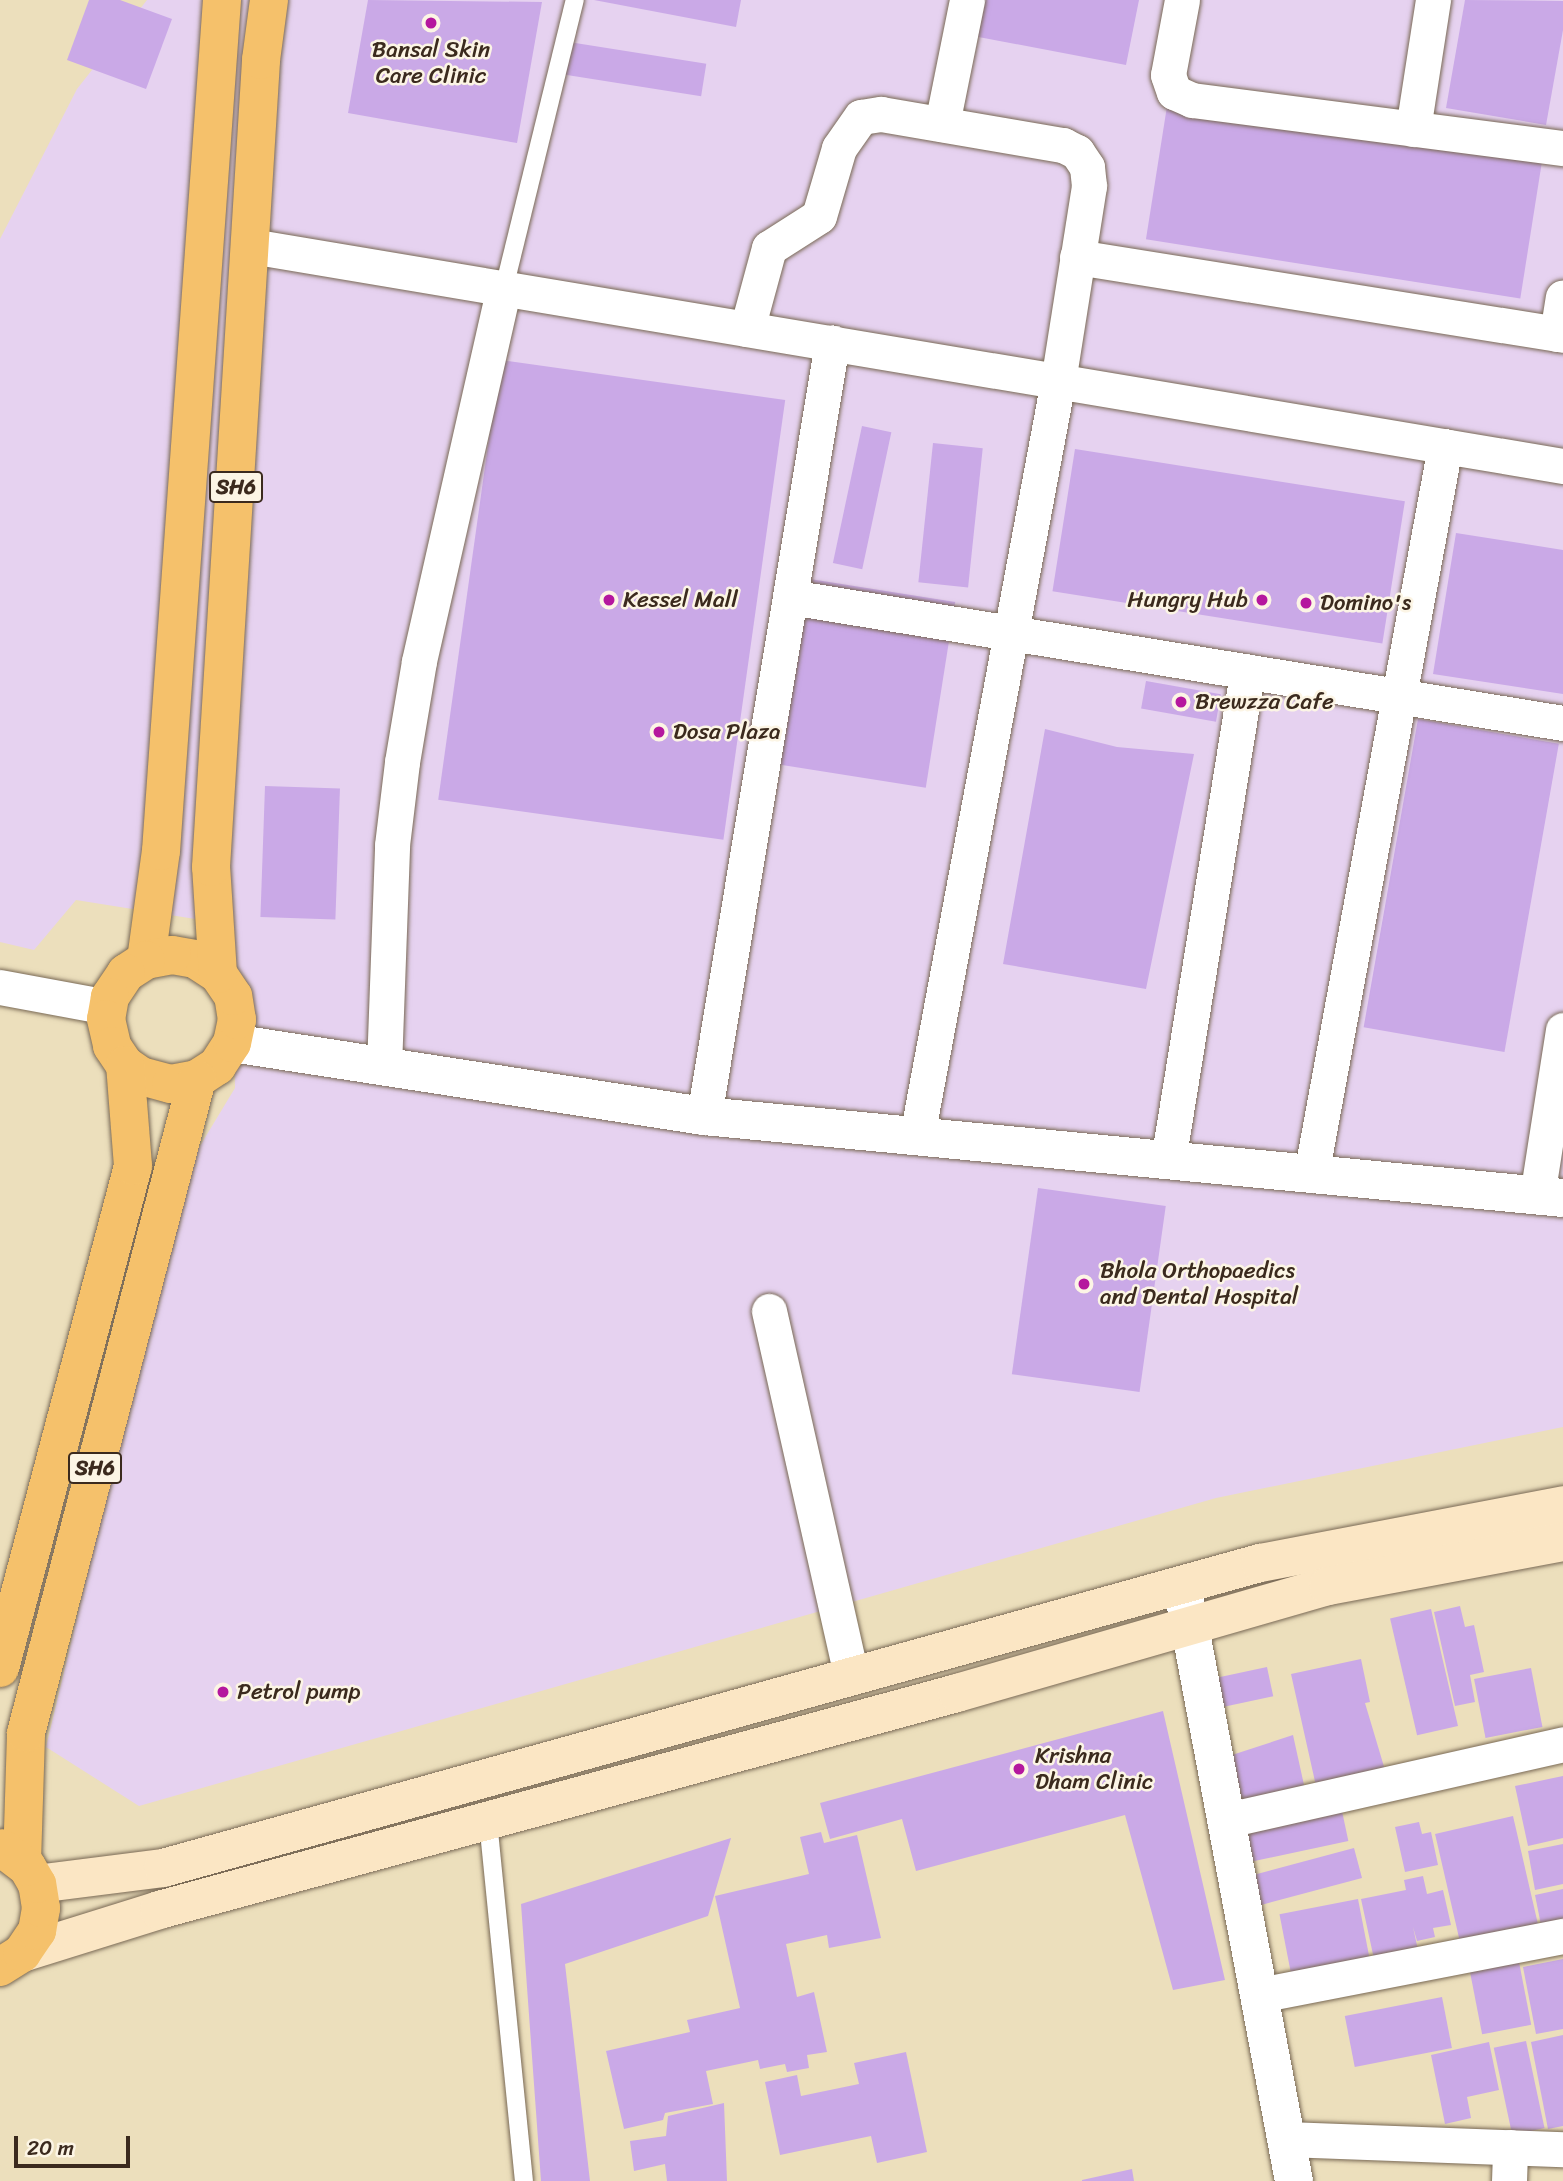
<!DOCTYPE html>
<style>
body{margin:0}
#map{position:relative;width:1563px;height:2181px;overflow:hidden;background:#ecdfbc;font-family:Sriracha,sans-serif}
div>[style]{position:absolute}
.built>*{inset:0;background:#e6d2f0}
.building>*{inset:0;background:#caa9e7;transform-origin:0 0}
.roads{filter:drop-shadow(0 0 2px #796955) drop-shadow(0 0 2px #796955)}
.service>*{height:18px;margin:-9px;padding:0 9px;transform-origin:9px;border-radius:9px;background:#fff}
.minor>*{height:35px;margin:-17.5px;padding:0 17.5px;transform-origin:17.5px;border-radius:17.5px;background:#fff}
.tertiary>*{height:38px;margin:-19px;padding:0 19px;transform-origin:19px;border-radius:19px;background:#fff}
.secondary>*{height:38px;margin:-19px;padding:0 19px;transform-origin:19px;border-radius:19px;background:#fbe6c4}
.primary>*{height:38px;margin:-19px;padding:0 19px;transform-origin:19px;border-radius:19px;background:#f5c16b}
.dots>*{width:19px;height:19px;translate:-50% -50%;box-sizing:border-box;border:4px solid #fcf5e5;border-radius:50%}
span{translate:-50% -50%;white-space:nowrap;text-align:center;line-height:1.15;-webkit-text-stroke:5px #fcf5e5;paint-order:stroke}
.shield-label span{padding:2px 5px;background:#fcf5e5;border:2px solid;border-radius:5px;-webkit-text-stroke-width:0}
.shield-label{font-size:21px;color:#3b2a1e;font-weight:700}
.poi-label{font-size:23px;color:#3b2a1e}
.left{translate:0 -50%;text-align:left}
.right{translate:-100% -50%;text-align:right}
.scale{position:absolute;left:14px;top:2136px;width:116px;height:32px;box-sizing:border-box;border:4px solid #3b2a1e;border-top:0;padding-left:9px;font-size:21px;line-height:24px;white-space:nowrap;color:#3b2a1e;-webkit-text-stroke:5px #fcf5e5;paint-order:stroke}
</style>
<div id="map">
<div class="built">
<div style="clip-path:polygon(147px 0,1563px 0,1563px 1427px,1216px 1498px,139px 1806px,46px 1747px,183px 1174px,235px 1088px,233px 925px,76px 900px,34px 950px,0 942px,0 239px,77px 89px)"></div>
</div>
<div class="building">
<div style="clip-path:polygon(89px 0,120px 0,172px 19px,146px 89px,67px 60px)"></div>
<div style="clip-path:polygon(368px 0,542px 2px,517px 143px,348px 113px)"></div>
<div style="clip-path:polygon(594px 0,741px 0,736px 27px)"></div>
<div style="clip-path:polygon(974px 0,1139px 0,1126px 65px,968px 35px)"></div>
<div style="clip-path:polygon(1465px 0,1563px 1px,1563px 30px,1546px 125px,1446px 108px)"></div>
<div style="left:569px;top:42px;width:139px;height:33px;rotate:9deg"></div>
<div style="left:1168px;top:100px;width:379px;height:141px;rotate:9deg"></div>
<div style="left:500px;top:360px;width:288px;height:444px;rotate:8deg"></div>
<div style="left:862px;top:426px;width:30px;height:140px;rotate:12deg"></div>
<div style="left:933px;top:443px;width:50px;height:140px;rotate:6deg"></div>
<div style="left:1075px;top:449px;width:334px;height:144px;rotate:9deg"></div>
<div style="clip-path:polygon(1456px 533px,1563px 550px,1563px 694px,1433px 674px)"></div>
<div style="left:810px;top:579px;width:147px;height:188px;rotate:9deg"></div>
<div style="left:1146px;top:681px;width:76px;height:28px;rotate:10deg"></div>
<div style="left:1418px;top:719px;width:143px;height:313px;rotate:10deg"></div>
<div style="clip-path:polygon(1045px 729px,1117px 747px,1194px 754px,1146px 989px,1003px 964px)"></div>
<div style="left:265px;top:786px;width:75px;height:131px;rotate:2deg"></div>
<div style="left:1038px;top:1188px;width:129px;height:188px;rotate:8deg"></div>
<div style="clip-path:polygon(1460px 1606px,1465px 1627px,1474px 1625px,1484px 1672px,1470px 1675px,1475px 1702px,1455px 1706px,1434px 1612px)"></div>
<div style="left:1431px;top:1609px;width:120px;height:42px;rotate:77deg"></div>
<div style="clip-path:polygon(1361px 1659px,1370px 1702px,1365px 1703px,1385px 1770px,1316px 1786px,1291px 1674px)"></div>
<div style="left:1267px;top:1667px;width:30px;height:61px;rotate:78deg"></div>
<div style="left:1531px;top:1668px;width:60px;height:58px;rotate:79deg"></div>
<div style="clip-path:polygon(1163px 1711px,1225px 1980px,1173px 1990px,1125px 1815px,916px 1871px,902px 1819px,830px 1839px,820px 1803px)"></div>
<div style="clip-path:polygon(1293px 1735px,1306px 1794px,1242px 1800px,1232px 1755px)"></div>
<div style="clip-path:polygon(1563px 1776px,1563px 1838px,1528px 1846px,1515px 1786px)"></div>
<div style="left:1339px;top:1797px;width:45px;height:108px;rotate:78deg"></div>
<div style="left:1513px;top:1816px;width:123px;height:80px;rotate:77deg"></div>
<div style="clip-path:polygon(1419px 1822px,1422px 1834px,1431px 1832px,1438px 1865px,1405px 1872px,1395px 1827px)"></div>
<div style="clip-path:polygon(821px 1832px,824px 1843px,857px 1835px,881px 1938px,829px 1948px,827px 1935px,786px 1944px,797px 1997px,814px 1992px,827px 2052px,807px 2055px,809px 2068px,787px 2072px,785px 2064px,760px 2069px,758px 2060px,706px 2071px,713px 2104px,665px 2113px,663px 2120px,624px 2129px,606px 2051px,690px 2032px,687px 2020px,740px 2008px,715px 1896px,809px 1874px,800px 1837px)"></div>
<div style="clip-path:polygon(731px 1838px,708px 1916px,565px 1964px,590px 2181px,541px 2181px,521px 1904px)"></div>
<div style="clip-path:polygon(1563px 1844px,1563px 1884px,1535px 1890px,1528px 1851px)"></div>
<div style="left:1354px;top:1848px;width:31px;height:107px;rotate:75deg"></div>
<div style="clip-path:polygon(1423px 1876px,1427px 1894px,1443px 1890px,1451px 1925px,1433px 1928px,1435px 1937px,1417px 1941px,1413px 1927px,1418px 1950px,1374px 1959px,1361px 1899px,1406px 1890px,1404px 1880px)"></div>
<div style="clip-path:polygon(1563px 1889px,1563px 1926px,1542px 1930px,1535px 1895px)"></div>
<div style="left:1358px;top:1899px;width:63px;height:80px;rotate:79deg"></div>
<div style="clip-path:polygon(1563px 1959px,1563px 2029px,1536px 2034px,1523px 1967px)"></div>
<div style="left:1519px;top:1962px;width:64px;height:50px;rotate:79deg"></div>
<div style="left:1442px;top:1997px;width:52px;height:99px;rotate:79deg"></div>
<div style="clip-path:polygon(1563px 2035px,1563px 2126px,1548px 2129px,1531px 2042px)"></div>
<div style="left:1526px;top:2041px;width:89px;height:33px;rotate:78deg"></div>
<div style="clip-path:polygon(1489px 2042px,1499px 2090px,1467px 2097px,1471px 2118px,1445px 2124px,1431px 2055px)"></div>
<div style="clip-path:polygon(906px 2052px,927px 2152px,877px 2163px,871px 2136px,780px 2155px,765px 2082px,797px 2075px,801px 2096px,859px 2084px,854px 2063px)"></div>
<div style="clip-path:polygon(724px 2103px,727px 2181px,667px 2181px,665px 2164px,634px 2171px,630px 2141px,666px 2136px,668px 2116px)"></div>
<div style="clip-path:polygon(1132px 2169px,1134px 2181px,1082px 2181px,1082px 2180px)"></div>
</div>
<div class="roads">
<div class="service">
<div style="left:504px;top:288px;width:297px;rotate:-76.2deg"></div>
<div style="left:488px;top:1821px;width:362px;rotate:84.3deg"></div>
</div>
<div class="minor">
<div style="left:1182px;top:0;width:76px;rotate:100.6deg"></div>
<div style="left:1168px;top:75px;width:18px;rotate:71deg"></div>
<div style="left:1174px;top:92px;width:20px;rotate:24deg"></div>
<div style="left:1192px;top:100px;width:374px;rotate:7.4deg"></div>
<div style="left:942px;top:124px;width:126px;rotate:-78.6deg"></div>
<div style="left:1413px;top:129px;width:131px;rotate:-81.2deg"></div>
<div style="left:251px;top:246px;width:1330px;rotate:9.52deg"></div>
<div style="left:1077px;top:257px;width:492px;rotate:9.1deg"></div>
<div style="left:747px;top:329px;width:84px;rotate:-74.8deg"></div>
<div style="left:769px;top:248px;width:59px;rotate:-32.6deg"></div>
<div style="left:819px;top:216px;width:71px;rotate:-73.6deg"></div>
<div style="left:839px;top:148px;width:38px;rotate:-55deg"></div>
<div style="left:861px;top:117px;width:20px;rotate:-9deg"></div>
<div style="left:881px;top:114px;width:185px;rotate:9.7deg"></div>
<div style="left:1063px;top:145px;width:16px;rotate:27deg"></div>
<div style="left:1077px;top:152px;width:18px;rotate:56deg"></div>
<div style="left:1087px;top:167px;width:19px;rotate:84deg"></div>
<div style="left:1089px;top:186px;width:197px;rotate:99deg"></div>
<div style="left:1058px;top:381px;width:768px;rotate:100.58deg"></div>
<div style="left:1557px;top:334px;width:37px;rotate:-81deg"></div>
<div style="left:790px;top:597px;width:783px;rotate:9.26deg"></div>
<div style="left:0;top:987px;width:110px;rotate:10.5deg"></div>
<div style="left:384px;top:1067px;width:222px;rotate:-87.9deg"></div>
<div style="left:392px;top:845px;width:84px;rotate:-83.1deg"></div>
<div style="left:402px;top:762px;width:102px;rotate:-80.4deg"></div>
<div style="left:419px;top:661px;width:383px;rotate:-77.2deg"></div>
<div style="left:704px;top:1116px;width:784px;rotate:-80.6deg"></div>
<div style="left:1168px;top:1161px;width:496px;rotate:-80.8deg"></div>
<div style="left:1311px;top:1175px;width:741px;rotate:-79.58deg"></div>
<div style="left:1537px;top:1196px;width:168px;rotate:-81.1deg"></div>
<div style="left:769px;top:1311px;width:374px;rotate:77.3deg"></div>
<div style="left:1227px;top:1820px;width:344px;rotate:-12.7deg"></div>
<div style="left:1259px;top:1995px;width:310px;rotate:-11deg"></div>
<div style="left:1286px;top:2139px;width:277px;rotate:2.1deg"></div>
<div style="left:1509px;top:2181px;width:34px;rotate:-88deg"></div>
</div>
<div class="tertiary">
<div style="left:232px;top:1043px;width:478px;rotate:8.8deg"></div>
<div style="left:704px;top:1116px;width:863px;rotate:5.45deg"></div>
<div style="left:1182px;top:1585px;width:606px;rotate:79.36deg"></div>
</div>
<div class="secondary">
<div style="left:37px;top:1884px;width:127px;rotate:-7.2deg"></div>
<div style="left:163px;top:1868px;width:1139px;rotate:-15.54deg"></div>
<div style="left:1260px;top:1563px;width:309px;rotate:-10.8deg"></div>
<div style="left:22px;top:1953px;width:144px;rotate:-17.4deg"></div>
<div style="left:159px;top:1910px;width:827px;rotate:-15.21deg"></div>
<div style="left:957px;top:1693px;width:386px;rotate:-16.1deg"></div>
<div style="left:1328px;top:1586px;width:239px;rotate:-10.6deg"></div>
</div>
<div class="primary">
<div style="left:146px;top:960px;width:110px;rotate:-82.2deg"></div>
<div style="left:161px;top:851px;width:853px;rotate:-85.9deg"></div>
<div style="left:218px;top:974px;width:27px;rotate:-147deg"></div>
<div style="left:195px;top:959px;width:23px;rotate:-170deg"></div>
<div style="left:172px;top:955px;width:26px;rotate:169deg"></div>
<div style="left:146px;top:960px;width:24px;rotate:147deg"></div>
<div style="left:126px;top:973px;width:29px;rotate:124deg"></div>
<div style="left:110px;top:997px;width:22px;rotate:100deg"></div>
<div style="left:106px;top:1019px;width:28px;rotate:77deg"></div>
<div style="left:112px;top:1046px;width:23px;rotate:56deg"></div>
<div style="left:125px;top:1065px;width:19px;rotate:35deg"></div>
<div style="left:141px;top:1076px;width:31px;rotate:15deg"></div>
<div style="left:171px;top:1084px;width:26px;rotate:-11deg"></div>
<div style="left:197px;top:1079px;width:24px;rotate:-33deg"></div>
<div style="left:217px;top:1066px;width:27px;rotate:-57deg"></div>
<div style="left:232px;top:1043px;width:24px;rotate:-78deg"></div>
<div style="left:237px;top:1020px;width:24px;rotate:-99deg"></div>
<div style="left:233px;top:996px;width:27px;rotate:-124deg"></div>
<div style="left:218px;top:974px;width:107px;rotate:-93.7deg"></div>
<div style="left:211px;top:867px;width:809px;rotate:-86.45deg"></div>
<div style="left:261px;top:60px;width:61px;rotate:-82.4deg"></div>
<div style="left:0;top:1668px;width:519px;rotate:-75.16deg"></div>
<div style="left:133px;top:1166px;width:101px;rotate:-94.5deg"></div>
<div style="left:22px;top:1862px;width:129px;rotate:-88.2deg"></div>
<div style="left:26px;top:1733px;width:676px;rotate:-75.35deg"></div>
<div style="left:0;top:1967px;width:26px;rotate:-32deg"></div>
<div style="left:22px;top:1953px;width:27px;rotate:-56deg"></div>
<div style="left:37px;top:1931px;width:23px;rotate:-80deg"></div>
<div style="left:41px;top:1908px;width:24px;rotate:-99deg"></div>
<div style="left:37px;top:1884px;width:20px;rotate:-120deg"></div>
<div style="left:27px;top:1867px;width:31px;rotate:-143deg"></div>
</div>
</div>
<div class="dots">
<div style="left:431px;top:23px;background:#b5179e"></div>
<div style="left:609px;top:600px;background:#b5179e"></div>
<div style="left:1262px;top:600px;background:#b5179e"></div>
<div style="left:1306px;top:603px;background:#b5179e"></div>
<div style="left:1181px;top:702px;background:#b5179e"></div>
<div style="left:659px;top:732px;background:#b5179e"></div>
<div style="left:1084px;top:1284px;background:#b5179e"></div>
<div style="left:223px;top:1692px;background:#b5179e"></div>
<div style="left:1019px;top:1769px;background:#b5179e"></div>
</div>
<div class="shield-label">
<span style="left:236px;top:487px">SH6</span>
<span style="left:95px;top:1468px">SH6</span>
</div>
<div class="poi-label">
<span style="left:431px;top:63px">Bansal Skin<br>Care Clinic</span>
<span class="left" style="left:623px;top:600px">Kessel Mall</span>
<span class="right" style="left:1248px;top:600px">Hungry Hub</span>
<span class="left" style="left:1320px;top:603px">Domino's</span>
<span class="left" style="left:1195px;top:702px">Brewzza Cafe</span>
<span class="left" style="left:673px;top:732px">Dosa Plaza</span>
<span class="left" style="left:1100px;top:1284px">Bhola Orthopaedics<br>and Dental Hospital</span>
<span class="left" style="left:237px;top:1692px">Petrol pump</span>
<span class="left" style="left:1035px;top:1769px">Krishna<br>Dham Clinic</span>
</div>
<div class="scale">20 m</div>
</div>
